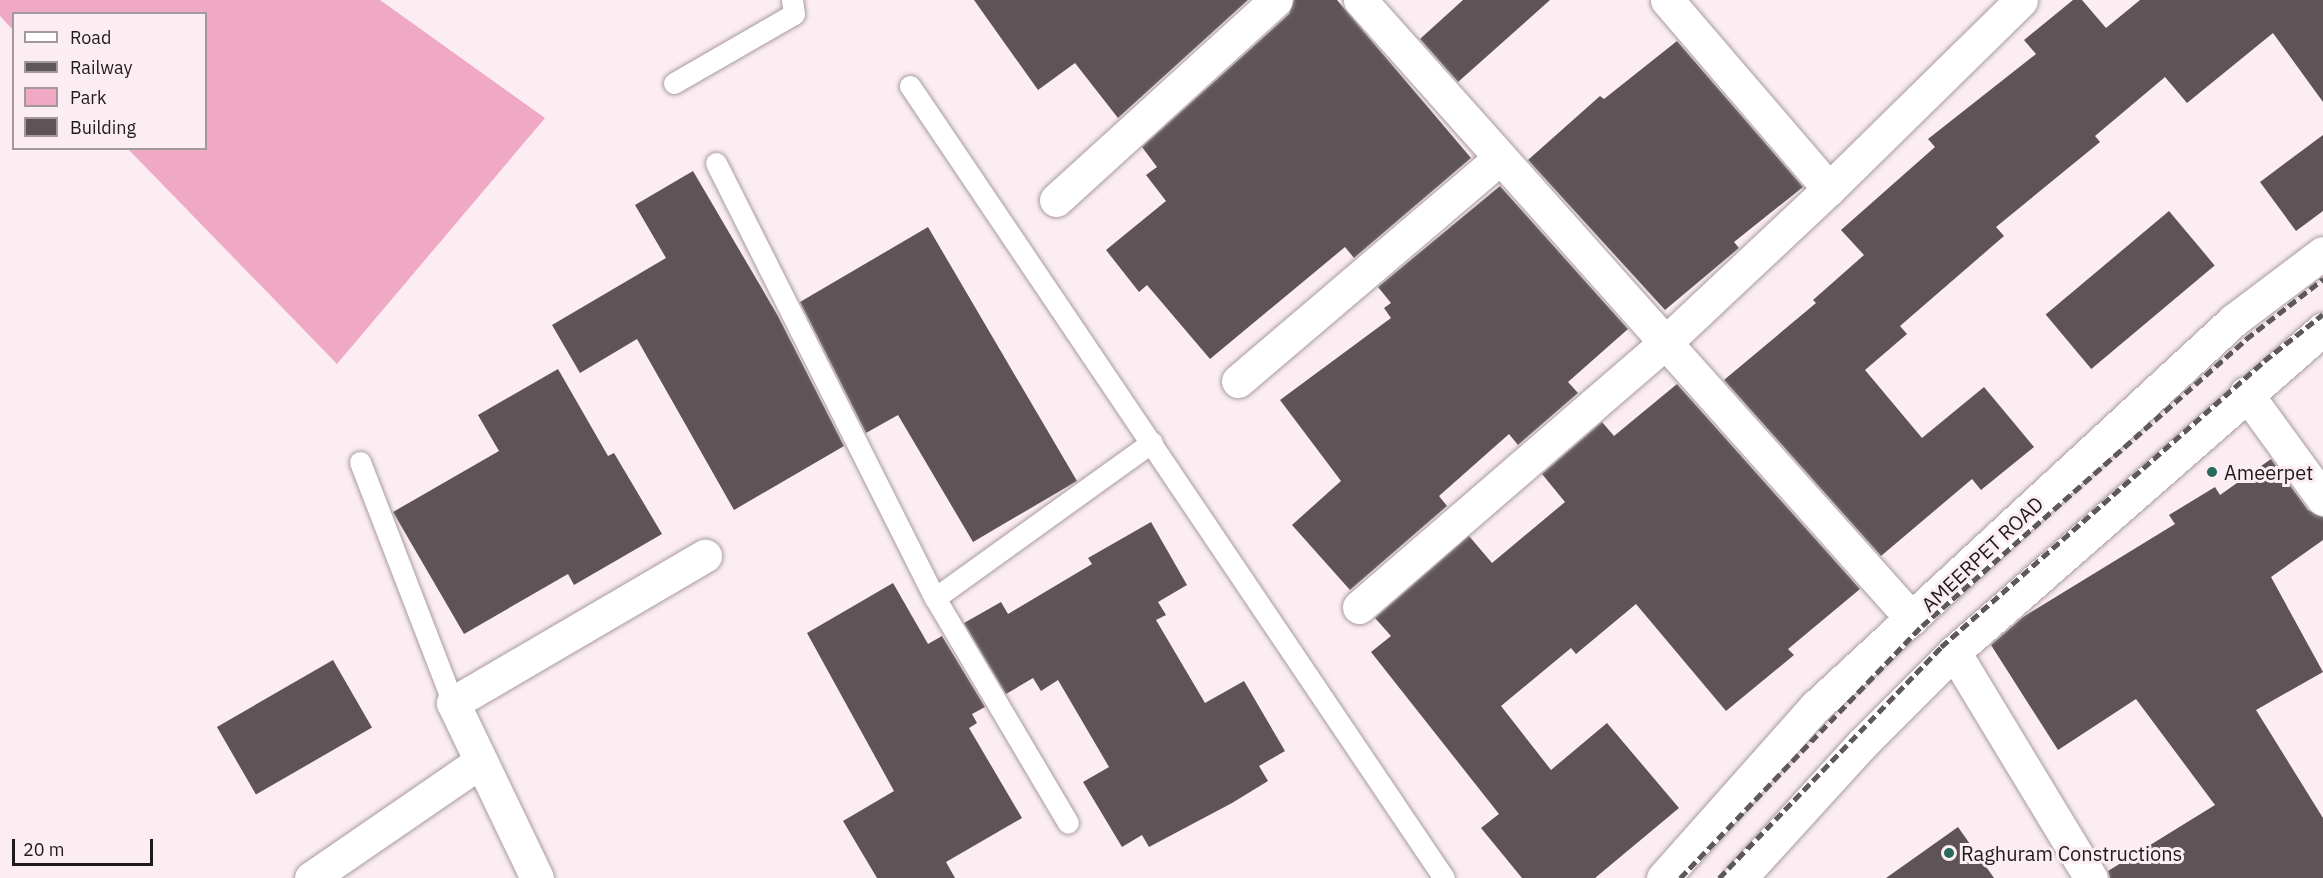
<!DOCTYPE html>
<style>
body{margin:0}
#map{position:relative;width:2323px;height:878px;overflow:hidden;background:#fbedf2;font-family:"IBM Plex Sans",sans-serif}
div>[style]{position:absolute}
.green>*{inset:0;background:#f0a9c4}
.building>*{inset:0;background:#5e5356;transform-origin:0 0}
.roads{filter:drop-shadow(0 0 2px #a89b9f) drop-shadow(0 0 2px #a89b9f)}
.service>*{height:21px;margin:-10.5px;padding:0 10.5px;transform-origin:10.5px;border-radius:10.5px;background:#fff}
.minor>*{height:33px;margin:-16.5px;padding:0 16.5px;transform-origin:16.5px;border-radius:16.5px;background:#fff}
.secondary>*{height:33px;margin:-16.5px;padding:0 16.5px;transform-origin:16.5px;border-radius:16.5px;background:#fff}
.rail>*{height:4.5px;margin-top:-2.25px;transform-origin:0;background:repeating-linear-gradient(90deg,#5f585a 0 9px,transparent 0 13.5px)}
.dots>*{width:16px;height:16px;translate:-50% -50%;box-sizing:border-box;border:3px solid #fbedf2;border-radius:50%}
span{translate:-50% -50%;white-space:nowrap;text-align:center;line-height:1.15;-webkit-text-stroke:6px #fbedf2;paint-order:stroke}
.poi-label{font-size:20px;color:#1f1b1c}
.left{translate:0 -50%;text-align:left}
.street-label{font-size:20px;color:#1f1b1c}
.legend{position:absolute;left:12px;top:12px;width:195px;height:138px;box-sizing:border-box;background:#fbedf2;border:2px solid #a3999c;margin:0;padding:8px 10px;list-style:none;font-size:18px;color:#1f1b1c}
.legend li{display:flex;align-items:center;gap:12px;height:30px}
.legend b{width:30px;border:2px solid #a3999c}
.scale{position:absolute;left:12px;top:839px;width:141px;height:27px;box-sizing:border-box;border:3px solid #1f1b1c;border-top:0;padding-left:8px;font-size:18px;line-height:21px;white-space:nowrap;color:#1f1b1c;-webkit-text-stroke:4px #fbedf2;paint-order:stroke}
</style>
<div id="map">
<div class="green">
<div style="clip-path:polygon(0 0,380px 0,545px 118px,337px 364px,128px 149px,206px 148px,206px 14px,14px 14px,13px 30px,0 16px)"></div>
</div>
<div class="building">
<div style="clip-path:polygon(974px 0,1248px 0,1118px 118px,1075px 63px,1038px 90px)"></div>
<div style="clip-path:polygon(1294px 0,1337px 0,1471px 158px,1354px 258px,1345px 247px,1210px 359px,1147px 285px,1139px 292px,1106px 250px,1166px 201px,1146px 175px,1157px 167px,1142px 147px,1289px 14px)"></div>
<div style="clip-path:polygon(1463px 0,1550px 0,1458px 82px,1420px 39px)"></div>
<div style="clip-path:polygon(2073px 0,2082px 0,2106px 28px,2140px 0,2323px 0,2323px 102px,2273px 33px,2187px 103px,2165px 77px,2095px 136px,2100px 142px,1996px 227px,2004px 236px,1900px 326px,1907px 334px,1865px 370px,1922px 438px,1984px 387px,2034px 447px,1981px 490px,1972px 479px,1881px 556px,1724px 380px,1816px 303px,1813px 300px,1864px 255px,1841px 230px,1935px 147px,1928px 139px,2036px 54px,2024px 40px)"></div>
<div style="clip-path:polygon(1677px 41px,1803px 187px,1734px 242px,1739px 248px,1665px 310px,1528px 160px,1600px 96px,1604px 99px)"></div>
<div style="clip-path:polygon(2323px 135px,2323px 211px,2296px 231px,2260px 182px)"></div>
<div style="clip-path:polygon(693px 171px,778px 316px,844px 446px,734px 510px,637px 339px,580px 373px,552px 325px,666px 258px,635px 205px)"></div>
<div style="clip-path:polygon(1500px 186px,1628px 329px,1568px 382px,1578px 393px,1518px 445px,1509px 434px,1439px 496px,1447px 506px,1350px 590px,1292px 525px,1341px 481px,1280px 400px,1391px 318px,1384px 308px,1391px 303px,1378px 287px)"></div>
<div style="left:2169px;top:211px;width:71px;height:161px;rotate:50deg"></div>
<div style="clip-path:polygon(928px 227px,1077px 481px,973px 542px,898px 415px,866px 433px,800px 302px)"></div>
<div style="clip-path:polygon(558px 369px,608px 456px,614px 453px,662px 534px,574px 585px,568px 574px,464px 634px,393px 512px,499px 451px,478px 415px)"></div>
<div style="clip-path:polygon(1677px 384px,1860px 589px,1788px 649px,1794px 655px,1726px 711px,1636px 604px,1576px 654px,1571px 648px,1501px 706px,1551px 770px,1607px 723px,1679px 808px,1595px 878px,1522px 878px,1481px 828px,1499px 814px,1371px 652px,1391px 636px,1375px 618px,1469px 536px,1492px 563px,1565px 502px,1542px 474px,1602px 422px,1614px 436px)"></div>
<div style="clip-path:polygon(2271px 459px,2308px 510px,2323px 517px,2323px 540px,2271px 577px,2323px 672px,2256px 710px,2323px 818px,2323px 878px,2110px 878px,2108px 871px,2215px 805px,2136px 699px,2058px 750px,1991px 645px,2023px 617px,2175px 524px,2169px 515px,2215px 487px,2220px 495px)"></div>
<div style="clip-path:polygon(1151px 522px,1187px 585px,1158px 602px,1166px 615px,1156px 620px,1205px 703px,1244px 681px,1285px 751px,1259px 766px,1268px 781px,1232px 803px,1149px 847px,1142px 835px,1122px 847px,1083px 782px,1109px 767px,1058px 680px,1041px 691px,1033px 678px,1006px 694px,964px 623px,1001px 602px,1008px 614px,1092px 564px,1088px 558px)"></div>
<div style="clip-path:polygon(893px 583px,928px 644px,942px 636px,985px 707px,972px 714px,977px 723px,969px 728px,1022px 818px,946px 862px,955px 878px,877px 878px,843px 821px,894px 791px,807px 633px)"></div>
<div style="left:333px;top:660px;width:78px;height:134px;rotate:60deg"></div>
<div style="clip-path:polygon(1958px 827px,1994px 878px,1886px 878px)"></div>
</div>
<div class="roads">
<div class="service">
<div style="left:674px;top:83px;width:138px;rotate:-29.9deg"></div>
<div style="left:794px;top:14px;width:14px;rotate:-98deg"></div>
<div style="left:910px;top:86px;width:955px;rotate:56.01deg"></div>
<div style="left:716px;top:163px;width:487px;rotate:63.3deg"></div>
<div style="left:935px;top:598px;width:261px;rotate:59.4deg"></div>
<div style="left:360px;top:462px;width:258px;rotate:68.9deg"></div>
<div style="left:935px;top:598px;width:267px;rotate:-35.7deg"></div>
</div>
<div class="minor">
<div style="left:1360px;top:0;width:829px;rotate:48.27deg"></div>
<div style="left:1667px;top:0;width:249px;rotate:49.4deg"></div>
<div style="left:1056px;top:200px;width:297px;rotate:-42.3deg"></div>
<div style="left:1238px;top:381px;width:344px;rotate:-40.4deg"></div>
<div style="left:2246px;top:393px;width:131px;rotate:54deg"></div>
<div style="left:1359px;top:607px;width:407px;rotate:-40.8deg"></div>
<div style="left:1667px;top:341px;width:222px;rotate:-43.2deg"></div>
<div style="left:1829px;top:189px;width:269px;rotate:-44.5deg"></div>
<div style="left:1954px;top:652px;width:264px;rotate:58.8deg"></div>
<div style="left:311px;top:878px;width:206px;rotate:-34.5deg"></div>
<div style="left:537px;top:878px;width:194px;rotate:-115.6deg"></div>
<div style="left:453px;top:703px;width:292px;rotate:-30.3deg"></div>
</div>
<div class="secondary">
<div style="left:1663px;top:878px;width:229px;rotate:-48.4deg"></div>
<div style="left:1815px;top:707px;width:570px;rotate:-42.73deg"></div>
<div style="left:2234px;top:320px;width:111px;rotate:-37deg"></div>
<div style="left:1740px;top:878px;width:181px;rotate:-47.7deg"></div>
<div style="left:1862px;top:744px;width:130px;rotate:-45deg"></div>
<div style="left:1954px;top:652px;width:490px;rotate:-41.2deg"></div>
</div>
</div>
<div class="rail">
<div style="left:1680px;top:878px;width:349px;rotate:-46.2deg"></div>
<div style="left:1922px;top:626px;width:433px;rotate:-41.5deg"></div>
<div style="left:2246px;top:339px;width:98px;rotate:-37.9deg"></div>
<div style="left:1719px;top:878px;width:320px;rotate:-46.1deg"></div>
<div style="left:1941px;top:647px;width:431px;rotate:-41.5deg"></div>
<div style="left:2264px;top:361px;width:75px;rotate:-38.5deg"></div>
</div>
<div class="dots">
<div style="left:2212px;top:472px;background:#27695a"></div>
<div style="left:1949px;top:853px;background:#27695a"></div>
</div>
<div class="poi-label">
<span class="left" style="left:2224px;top:472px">Ameerpet</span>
<span class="left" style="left:1961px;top:853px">Raghuram Constructions</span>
</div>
<div class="street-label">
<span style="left:1982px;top:554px;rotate:-43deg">AMEERPET ROAD</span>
</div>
<ul class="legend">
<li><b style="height:8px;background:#fff"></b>Road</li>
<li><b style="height:8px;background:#5f585a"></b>Railway</li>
<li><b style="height:16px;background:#f0a9c4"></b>Park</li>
<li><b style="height:16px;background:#5e5356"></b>Building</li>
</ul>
<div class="scale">20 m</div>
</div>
